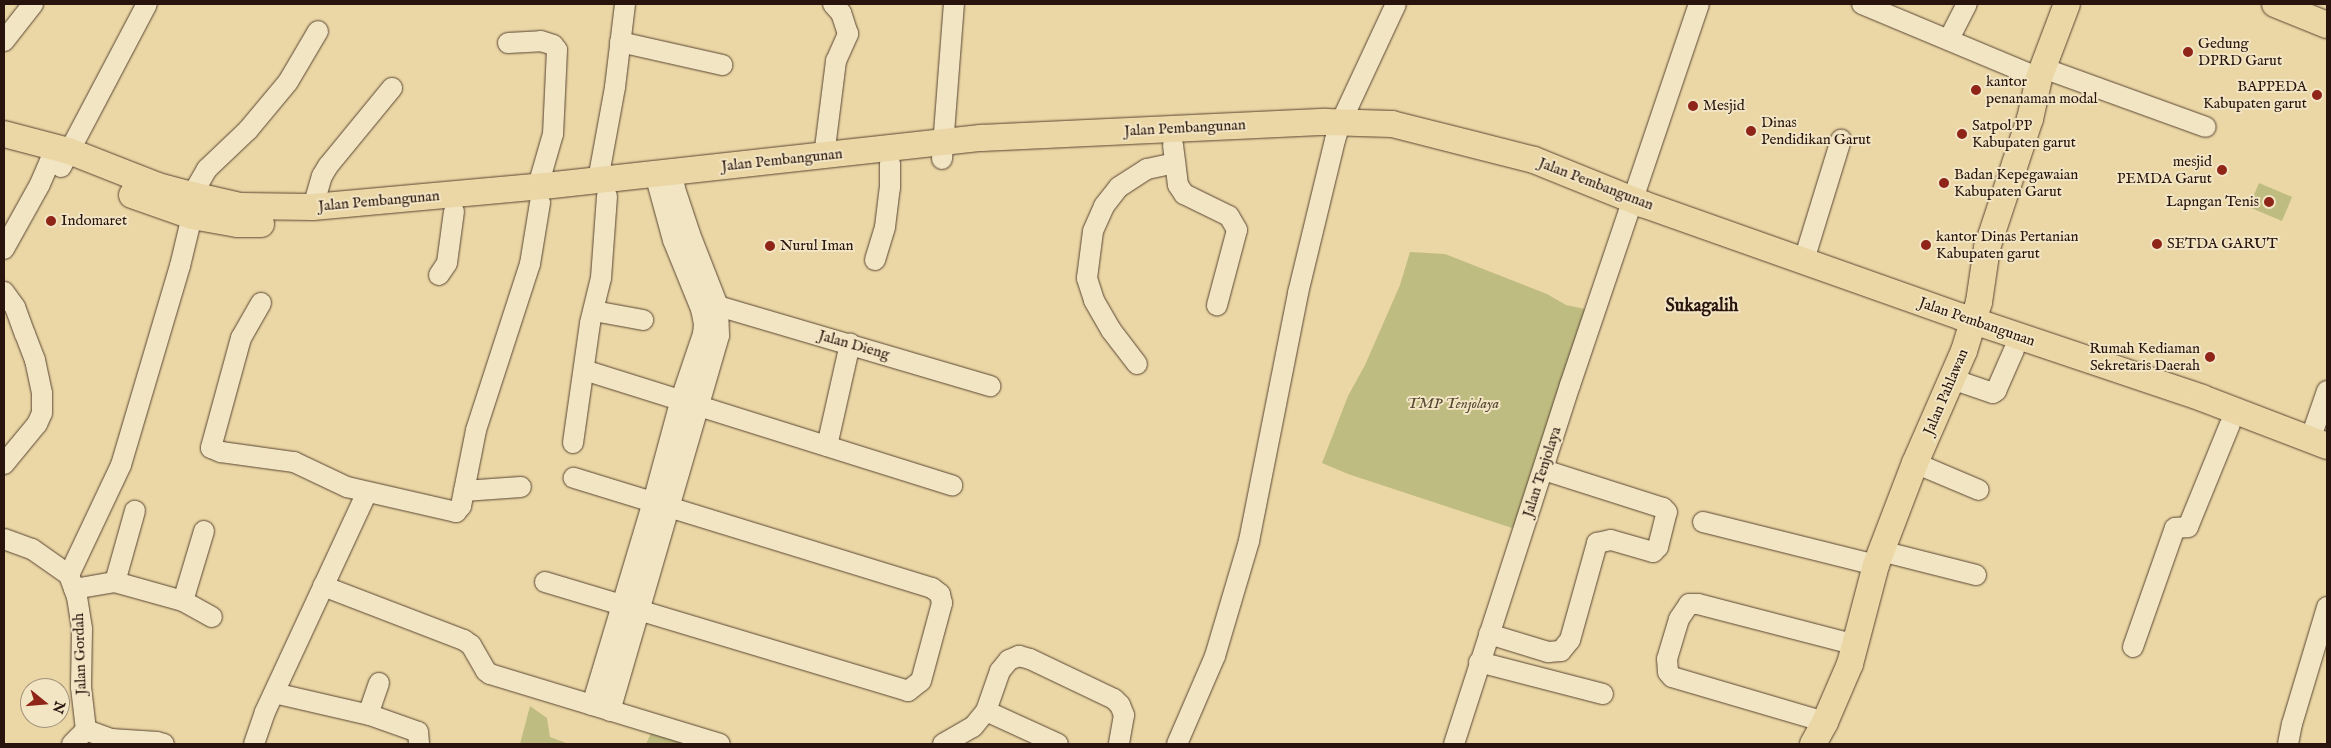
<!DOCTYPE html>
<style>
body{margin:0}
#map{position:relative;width:2331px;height:748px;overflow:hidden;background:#ebd7a5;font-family:"IM FELL English",serif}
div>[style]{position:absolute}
.green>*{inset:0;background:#bfbc81;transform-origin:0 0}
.roads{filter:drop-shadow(0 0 1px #594533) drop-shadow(0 0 1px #594533)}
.minor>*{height:20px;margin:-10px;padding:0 10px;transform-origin:10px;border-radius:10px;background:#f2e5c4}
.major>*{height:26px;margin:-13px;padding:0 13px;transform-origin:13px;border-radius:13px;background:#ebd7a5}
.dots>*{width:14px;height:14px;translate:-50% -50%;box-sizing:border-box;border:2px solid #f2e5c4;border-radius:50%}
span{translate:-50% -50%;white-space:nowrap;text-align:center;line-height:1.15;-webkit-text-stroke:4px #f2e5c4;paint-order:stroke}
.poi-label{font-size:15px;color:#28140d}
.left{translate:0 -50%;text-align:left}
.right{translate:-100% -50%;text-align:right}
.street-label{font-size:15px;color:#28140d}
.park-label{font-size:15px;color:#554630;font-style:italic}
.quarter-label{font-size:18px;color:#28140d;font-weight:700}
.frame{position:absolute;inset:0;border:5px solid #28140d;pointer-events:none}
.north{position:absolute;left:20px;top:678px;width:50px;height:50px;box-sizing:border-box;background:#f2e5c4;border:1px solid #a1917b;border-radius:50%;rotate:107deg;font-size:14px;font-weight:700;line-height:20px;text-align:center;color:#28140d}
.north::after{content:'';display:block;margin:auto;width:18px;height:22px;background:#8f2418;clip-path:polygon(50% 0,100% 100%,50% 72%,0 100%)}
</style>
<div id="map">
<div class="green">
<div style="left:2259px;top:183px;width:36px;height:26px;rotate:23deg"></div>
<div style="clip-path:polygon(1410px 252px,1445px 254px,1547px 294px,1566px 305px,1590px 310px,1566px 381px,1550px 413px,1520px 517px,1512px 528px,1348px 474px,1322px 463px,1348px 396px,1365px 365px,1400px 285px)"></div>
<div style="clip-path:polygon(530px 706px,547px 718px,550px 737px,569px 744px,520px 744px)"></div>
<div style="clip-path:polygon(651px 733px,694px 744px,646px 744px)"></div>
</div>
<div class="roads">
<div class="minor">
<div style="left:1862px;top:4px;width:192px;rotate:22.7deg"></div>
<div style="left:1949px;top:39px;width:39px;rotate:-63deg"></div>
<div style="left:4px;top:41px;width:47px;rotate:-51.9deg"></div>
<div style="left:620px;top:42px;width:105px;rotate:12.7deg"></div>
<div style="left:508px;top:43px;width:33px;rotate:-3deg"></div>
<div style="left:541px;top:41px;width:13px;rotate:18deg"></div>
<div style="left:553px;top:45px;width:6px;rotate:51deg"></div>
<div style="left:557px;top:50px;width:84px;rotate:92.7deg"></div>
<div style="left:553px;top:134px;width:54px;rotate:106.1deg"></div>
<div style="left:2043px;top:68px;width:173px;rotate:19.9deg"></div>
<div style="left:1173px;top:145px;width:40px;rotate:82.9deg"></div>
<div style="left:1178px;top:185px;width:11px;rotate:56deg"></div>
<div style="left:1184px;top:194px;width:50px;rotate:26.1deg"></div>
<div style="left:1229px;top:216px;width:16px;rotate:60deg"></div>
<div style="left:1237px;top:230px;width:78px;rotate:104.9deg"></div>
<div style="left:824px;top:156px;width:96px;rotate:-82.8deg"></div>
<div style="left:836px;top:61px;width:30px;rotate:-66deg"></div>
<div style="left:848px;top:34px;width:22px;rotate:-108deg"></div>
<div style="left:841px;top:13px;width:12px;rotate:-132deg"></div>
<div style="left:942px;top:159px;width:155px;rotate:-85.6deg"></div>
<div style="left:61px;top:167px;width:184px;rotate:-62.2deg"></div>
<div style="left:598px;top:180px;width:95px;rotate:-79.6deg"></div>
<div style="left:615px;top:87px;width:84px;rotate:-83.1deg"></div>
<div style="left:192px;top:195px;width:30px;rotate:-60deg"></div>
<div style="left:207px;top:169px;width:57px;rotate:-43.6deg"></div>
<div style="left:248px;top:130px;width:62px;rotate:-50.2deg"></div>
<div style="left:288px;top:82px;width:59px;rotate:-59.5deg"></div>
<div style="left:313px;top:207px;width:32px;rotate:-74deg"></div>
<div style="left:322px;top:176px;width:12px;rotate:-59deg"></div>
<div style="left:328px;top:166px;width:101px;rotate:-50.6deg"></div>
<div style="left:4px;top:249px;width:74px;rotate:-61deg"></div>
<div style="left:40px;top:184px;width:40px;rotate:-66.6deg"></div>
<div style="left:875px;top:260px;width:34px;rotate:-73deg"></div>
<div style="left:885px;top:227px;width:39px;rotate:-83deg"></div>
<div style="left:890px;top:188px;width:25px;rotate:-90deg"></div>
<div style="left:1804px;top:260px;width:126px;rotate:-72.9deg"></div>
<div style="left:439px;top:275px;width:14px;rotate:-56deg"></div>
<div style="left:447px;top:263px;width:52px;rotate:-82.3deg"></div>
<div style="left:4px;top:292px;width:19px;rotate:54deg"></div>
<div style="left:15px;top:307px;width:29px;rotate:70deg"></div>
<div style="left:25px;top:334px;width:28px;rotate:69deg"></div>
<div style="left:35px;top:360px;width:34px;rotate:78deg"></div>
<div style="left:42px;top:393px;width:20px;rotate:90deg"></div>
<div style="left:42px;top:413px;width:12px;rotate:114deg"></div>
<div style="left:37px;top:424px;width:52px;rotate:129.5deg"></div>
<div style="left:261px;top:303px;width:40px;rotate:119.7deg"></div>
<div style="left:241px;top:338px;width:114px;rotate:105.3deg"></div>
<div style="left:211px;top:448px;width:11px;rotate:22deg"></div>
<div style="left:221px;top:452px;width:74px;rotate:7.8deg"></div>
<div style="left:294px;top:462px;width:59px;rotate:25.3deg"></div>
<div style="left:347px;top:487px;width:112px;rotate:12.9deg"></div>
<div style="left:456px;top:512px;width:8px;rotate:-50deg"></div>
<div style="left:461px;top:506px;width:77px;rotate:-78.8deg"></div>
<div style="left:476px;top:430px;width:175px;rotate:-72deg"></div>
<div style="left:530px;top:264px;width:62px;rotate:-80.7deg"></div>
<div style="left:718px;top:306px;width:284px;rotate:16.4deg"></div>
<div style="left:594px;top:311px;width:50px;rotate:10.4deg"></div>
<div style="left:1137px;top:364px;width:43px;rotate:-127.4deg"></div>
<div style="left:1111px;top:330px;width:34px;rotate:-120deg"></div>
<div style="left:1094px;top:300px;width:23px;rotate:-108deg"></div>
<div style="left:1087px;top:278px;width:47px;rotate:-82.7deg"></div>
<div style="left:1093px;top:231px;width:27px;rotate:-66deg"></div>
<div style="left:1104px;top:206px;width:24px;rotate:-52deg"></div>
<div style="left:1119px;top:187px;width:33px;rotate:-33deg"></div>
<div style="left:1147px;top:169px;width:29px;rotate:-12deg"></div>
<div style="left:584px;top:370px;width:386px;rotate:17.4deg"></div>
<div style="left:1952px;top:379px;width:43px;rotate:18.9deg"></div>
<div style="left:1993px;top:393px;width:4px;rotate:-34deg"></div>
<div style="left:1996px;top:391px;width:45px;rotate:-66.3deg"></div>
<div style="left:2310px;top:440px;width:52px;rotate:-70.9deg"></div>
<div style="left:573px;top:443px;width:121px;rotate:-81.9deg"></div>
<div style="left:590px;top:323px;width:46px;rotate:-76.3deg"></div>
<div style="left:601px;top:278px;width:82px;rotate:-85.8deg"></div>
<div style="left:827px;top:446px;width:105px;rotate:-77.3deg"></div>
<div style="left:1915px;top:463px;width:69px;rotate:22.9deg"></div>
<div style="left:464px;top:491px;width:57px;rotate:-4deg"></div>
<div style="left:1703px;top:522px;width:178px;rotate:14deg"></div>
<div style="left:4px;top:539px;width:30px;rotate:20deg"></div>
<div style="left:32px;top:549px;width:45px;rotate:35.1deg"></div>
<div style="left:69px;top:575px;width:23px;rotate:70deg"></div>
<div style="left:77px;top:597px;width:32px;rotate:81deg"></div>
<div style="left:82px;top:629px;width:58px;rotate:91deg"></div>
<div style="left:81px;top:687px;width:43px;rotate:83.4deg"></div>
<div style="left:86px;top:730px;width:27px;rotate:20deg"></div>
<div style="left:111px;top:739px;width:46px;rotate:3.7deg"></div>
<div style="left:157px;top:742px;width:7px;rotate:16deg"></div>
<div style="left:1881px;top:551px;width:98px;rotate:14.2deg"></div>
<div style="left:69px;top:575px;width:122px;rotate:-64.7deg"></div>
<div style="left:121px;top:465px;width:208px;rotate:-73.5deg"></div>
<div style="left:180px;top:266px;width:51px;rotate:-76.5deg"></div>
<div style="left:115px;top:582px;width:74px;rotate:-74.3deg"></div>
<div style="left:545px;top:582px;width:379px;rotate:16.7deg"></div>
<div style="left:908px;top:691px;width:16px;rotate:-38deg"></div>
<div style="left:921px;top:681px;width:81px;rotate:-74.9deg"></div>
<div style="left:942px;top:603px;width:9px;rotate:-103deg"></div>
<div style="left:940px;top:594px;width:10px;rotate:-143deg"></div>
<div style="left:932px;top:588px;width:375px;rotate:-162.9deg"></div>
<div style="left:323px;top:586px;width:151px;rotate:21deg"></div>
<div style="left:464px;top:640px;width:9px;rotate:36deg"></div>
<div style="left:471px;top:645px;width:30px;rotate:60deg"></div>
<div style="left:486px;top:671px;width:5px;rotate:37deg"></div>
<div style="left:490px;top:674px;width:240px;rotate:16.9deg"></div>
<div style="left:74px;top:589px;width:42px;rotate:-9.7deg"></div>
<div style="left:115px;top:582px;width:71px;rotate:15.6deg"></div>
<div style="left:183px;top:601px;width:33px;rotate:29deg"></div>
<div style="left:183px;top:601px;width:73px;rotate:-73.3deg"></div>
<div style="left:1489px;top:634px;width:62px;rotate:17deg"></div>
<div style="left:1548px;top:652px;width:13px;rotate:-4deg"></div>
<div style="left:1561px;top:651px;width:14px;rotate:-51deg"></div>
<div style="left:1570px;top:640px;width:101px;rotate:-74.4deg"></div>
<div style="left:1597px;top:543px;width:14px;rotate:-12deg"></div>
<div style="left:1611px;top:540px;width:44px;rotate:15.9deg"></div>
<div style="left:1653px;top:552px;width:7px;rotate:-45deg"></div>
<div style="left:1658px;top:547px;width:36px;rotate:-76deg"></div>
<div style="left:1667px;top:512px;width:6px;rotate:-135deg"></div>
<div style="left:1663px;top:508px;width:125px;rotate:-162.3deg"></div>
<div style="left:2133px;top:647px;width:126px;rotate:-70.6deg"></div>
<div style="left:2175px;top:528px;width:13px;rotate:-4deg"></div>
<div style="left:2188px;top:527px;width:111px;rotate:-67.8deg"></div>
<div style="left:1479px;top:662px;width:128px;rotate:14.5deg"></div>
<div style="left:379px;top:683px;width:31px;rotate:109deg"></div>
<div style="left:369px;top:712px;width:3px;rotate:72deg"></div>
<div style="left:370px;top:715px;width:51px;rotate:19.5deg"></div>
<div style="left:418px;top:732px;width:12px;rotate:85deg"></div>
<div style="left:274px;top:693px;width:98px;rotate:12.9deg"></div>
<div style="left:592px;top:705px;width:212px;rotate:-73.3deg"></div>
<div style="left:653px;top:502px;width:107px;rotate:-74.8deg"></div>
<div style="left:681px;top:399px;width:69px;rotate:-71.3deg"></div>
<div style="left:703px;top:334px;width:10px;rotate:-84deg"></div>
<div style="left:704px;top:324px;width:15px;rotate:-101deg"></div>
<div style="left:701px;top:309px;width:74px;rotate:-112.1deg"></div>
<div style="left:673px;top:240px;width:68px;rotate:-105.3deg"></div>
<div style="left:610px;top:711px;width:391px;rotate:-73.8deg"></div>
<div style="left:719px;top:335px;width:29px;rotate:-92deg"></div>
<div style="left:718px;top:306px;width:77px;rotate:-111.3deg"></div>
<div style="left:690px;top:234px;width:47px;rotate:-108.4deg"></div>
<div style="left:675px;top:189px;width:17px;rotate:-97deg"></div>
<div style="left:986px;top:711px;width:79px;rotate:24.6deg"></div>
<div style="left:1825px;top:722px;width:159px;rotate:-163.6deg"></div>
<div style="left:1672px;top:677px;width:6px;rotate:-129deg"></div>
<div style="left:1668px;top:672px;width:13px;rotate:-94deg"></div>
<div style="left:1667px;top:659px;width:42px;rotate:-73.3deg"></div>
<div style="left:1679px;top:619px;width:18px;rotate:-56deg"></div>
<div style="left:1689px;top:604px;width:9px"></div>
<div style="left:1698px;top:604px;width:163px;rotate:14.5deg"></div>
<div style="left:72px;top:744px;width:20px;rotate:-45deg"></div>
<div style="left:254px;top:744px;width:34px;rotate:-71deg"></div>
<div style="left:265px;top:712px;width:242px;rotate:-65.1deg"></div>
<div style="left:943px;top:744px;width:34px;rotate:-30deg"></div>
<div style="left:973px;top:727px;width:21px;rotate:-51deg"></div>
<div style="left:986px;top:711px;width:42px;rotate:-70.7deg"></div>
<div style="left:1000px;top:671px;width:14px;rotate:-51deg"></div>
<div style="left:1009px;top:660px;width:11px;rotate:-22deg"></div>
<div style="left:1019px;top:656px;width:11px;rotate:15deg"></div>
<div style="left:1030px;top:659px;width:93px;rotate:25.5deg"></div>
<div style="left:1114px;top:699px;width:8px;rotate:45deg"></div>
<div style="left:1120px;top:705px;width:11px;rotate:68deg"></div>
<div style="left:1124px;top:715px;width:29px;rotate:100deg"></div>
<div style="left:1177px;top:744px;width:96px;rotate:-66.6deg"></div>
<div style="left:1215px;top:656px;width:120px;rotate:-73.5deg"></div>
<div style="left:1249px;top:541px;width:253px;rotate:-78.8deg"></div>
<div style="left:1298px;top:293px;width:157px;rotate:-76.4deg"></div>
<div style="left:1335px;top:140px;width:19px;rotate:-72deg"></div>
<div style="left:1341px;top:122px;width:130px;rotate:-65deg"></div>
<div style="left:1454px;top:744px;width:377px;rotate:-72.1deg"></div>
<div style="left:1570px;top:385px;width:402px;rotate:-71.3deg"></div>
<div style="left:2288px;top:744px;width:20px;rotate:-79deg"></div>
<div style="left:2292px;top:724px;width:122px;rotate:-73.3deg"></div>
</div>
<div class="major">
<div style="left:2275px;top:4px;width:56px;rotate:22deg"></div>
<div style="left:4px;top:134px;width:67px;rotate:14.7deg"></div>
<div style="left:69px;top:151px;width:96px;rotate:21.5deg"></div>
<div style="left:158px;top:186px;width:35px;rotate:15deg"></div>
<div style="left:192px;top:195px;width:49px;rotate:12.9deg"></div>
<div style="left:240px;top:206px;width:73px;rotate:0.8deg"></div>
<div style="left:313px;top:207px;width:233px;rotate:-5.2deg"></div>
<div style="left:545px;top:186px;width:439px;rotate:-6.3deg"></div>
<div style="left:981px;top:138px;width:345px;rotate:-2.7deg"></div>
<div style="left:1326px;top:122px;width:66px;rotate:1.7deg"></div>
<div style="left:1392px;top:124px;width:146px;rotate:14.2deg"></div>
<div style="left:1534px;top:160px;width:118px;rotate:22deg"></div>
<div style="left:1643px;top:204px;width:338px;rotate:19.5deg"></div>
<div style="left:1962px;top:317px;width:253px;rotate:18.6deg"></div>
<div style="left:2202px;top:398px;width:134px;rotate:21deg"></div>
<div style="left:132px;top:195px;width:64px;rotate:19.3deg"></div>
<div style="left:192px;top:216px;width:47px;rotate:9.9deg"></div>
<div style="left:238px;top:224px;width:23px"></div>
<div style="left:1813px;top:744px;width:25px;rotate:-61deg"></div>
<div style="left:1825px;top:722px;width:63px;rotate:-66.7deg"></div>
<div style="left:1850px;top:664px;width:102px;rotate:-75.3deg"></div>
<div style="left:1876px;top:565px;width:109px;rotate:-69.1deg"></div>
<div style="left:1915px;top:463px;width:122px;rotate:-66.4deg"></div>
<div style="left:1964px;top:351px;width:51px;rotate:-73deg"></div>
<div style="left:1979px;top:302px;width:55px;rotate:-81.6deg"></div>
<div style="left:1987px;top:248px;width:136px;rotate:-71.6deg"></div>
<div style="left:2030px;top:119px;width:42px;rotate:-77.6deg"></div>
<div style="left:2039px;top:78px;width:79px;rotate:-69.3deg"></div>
</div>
</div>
<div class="dots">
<div style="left:2188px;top:52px;background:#8f2418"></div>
<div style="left:1976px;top:90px;background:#8f2418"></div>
<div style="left:2317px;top:95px;background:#8f2418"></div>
<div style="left:1693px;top:106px;background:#8f2418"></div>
<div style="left:1751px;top:131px;background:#8f2418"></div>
<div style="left:1962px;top:134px;background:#8f2418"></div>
<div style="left:2222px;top:170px;background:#8f2418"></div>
<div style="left:1944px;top:183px;background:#8f2418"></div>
<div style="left:2269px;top:202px;background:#8f2418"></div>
<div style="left:51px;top:221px;background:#8f2418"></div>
<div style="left:2157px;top:244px;background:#8f2418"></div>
<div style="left:1926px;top:245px;background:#8f2418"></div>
<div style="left:770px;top:246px;background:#8f2418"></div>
<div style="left:2210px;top:357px;background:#8f2418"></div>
</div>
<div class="poi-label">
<span class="left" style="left:2198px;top:52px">Gedung<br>DPRD Garut</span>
<span class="left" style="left:1986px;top:90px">kantor<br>penanaman modal</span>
<span class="right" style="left:2307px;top:95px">BAPPEDA<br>Kabupaten garut</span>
<span class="left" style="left:1703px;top:106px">Mesjid</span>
<span class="left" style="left:1761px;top:131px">Dinas<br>Pendidikan Garut</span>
<span class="left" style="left:1972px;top:134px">Satpol PP<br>Kabupaten garut</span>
<span class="right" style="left:2212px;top:170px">mesjid<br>PEMDA Garut</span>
<span class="left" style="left:1954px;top:183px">Badan Kepegawaian<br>Kabupaten Garut</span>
<span class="right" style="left:2259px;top:202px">Lapngan Tenis</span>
<span class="left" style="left:61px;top:221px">Indomaret</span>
<span class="left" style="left:1936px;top:245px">kantor Dinas Pertanian<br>Kabupaten garut</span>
<span class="left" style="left:2167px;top:244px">SETDA GARUT</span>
<span class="left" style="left:780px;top:246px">Nurul Iman</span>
<span class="right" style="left:2200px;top:357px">Rumah Kediaman<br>Sekretaris Daerah</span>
</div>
<div class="street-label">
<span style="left:1185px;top:128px;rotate:-3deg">Jalan Pembangunan</span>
<span style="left:782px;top:160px;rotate:-6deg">Jalan Pembangunan</span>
<span style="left:1596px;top:184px;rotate:21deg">Jalan Pembangunan</span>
<span style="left:379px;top:201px;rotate:-5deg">Jalan Pembangunan</span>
<span style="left:1977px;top:322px;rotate:19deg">Jalan Pembangunan</span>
<span style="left:854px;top:345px;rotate:16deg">Jalan Dieng</span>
<span style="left:1946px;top:392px;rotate:-67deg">Jalan Pahlawan</span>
<span style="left:1542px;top:472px;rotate:-72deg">Jalan Tenjolaya</span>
<span style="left:80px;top:654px;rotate:-92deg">Jalan Gordah</span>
</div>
<div class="park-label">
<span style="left:1453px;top:404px">TMP Tenjolaya</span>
</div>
<div class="quarter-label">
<span style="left:1702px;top:307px">Sukagalih</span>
</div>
<div class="frame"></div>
<div class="north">N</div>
</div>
